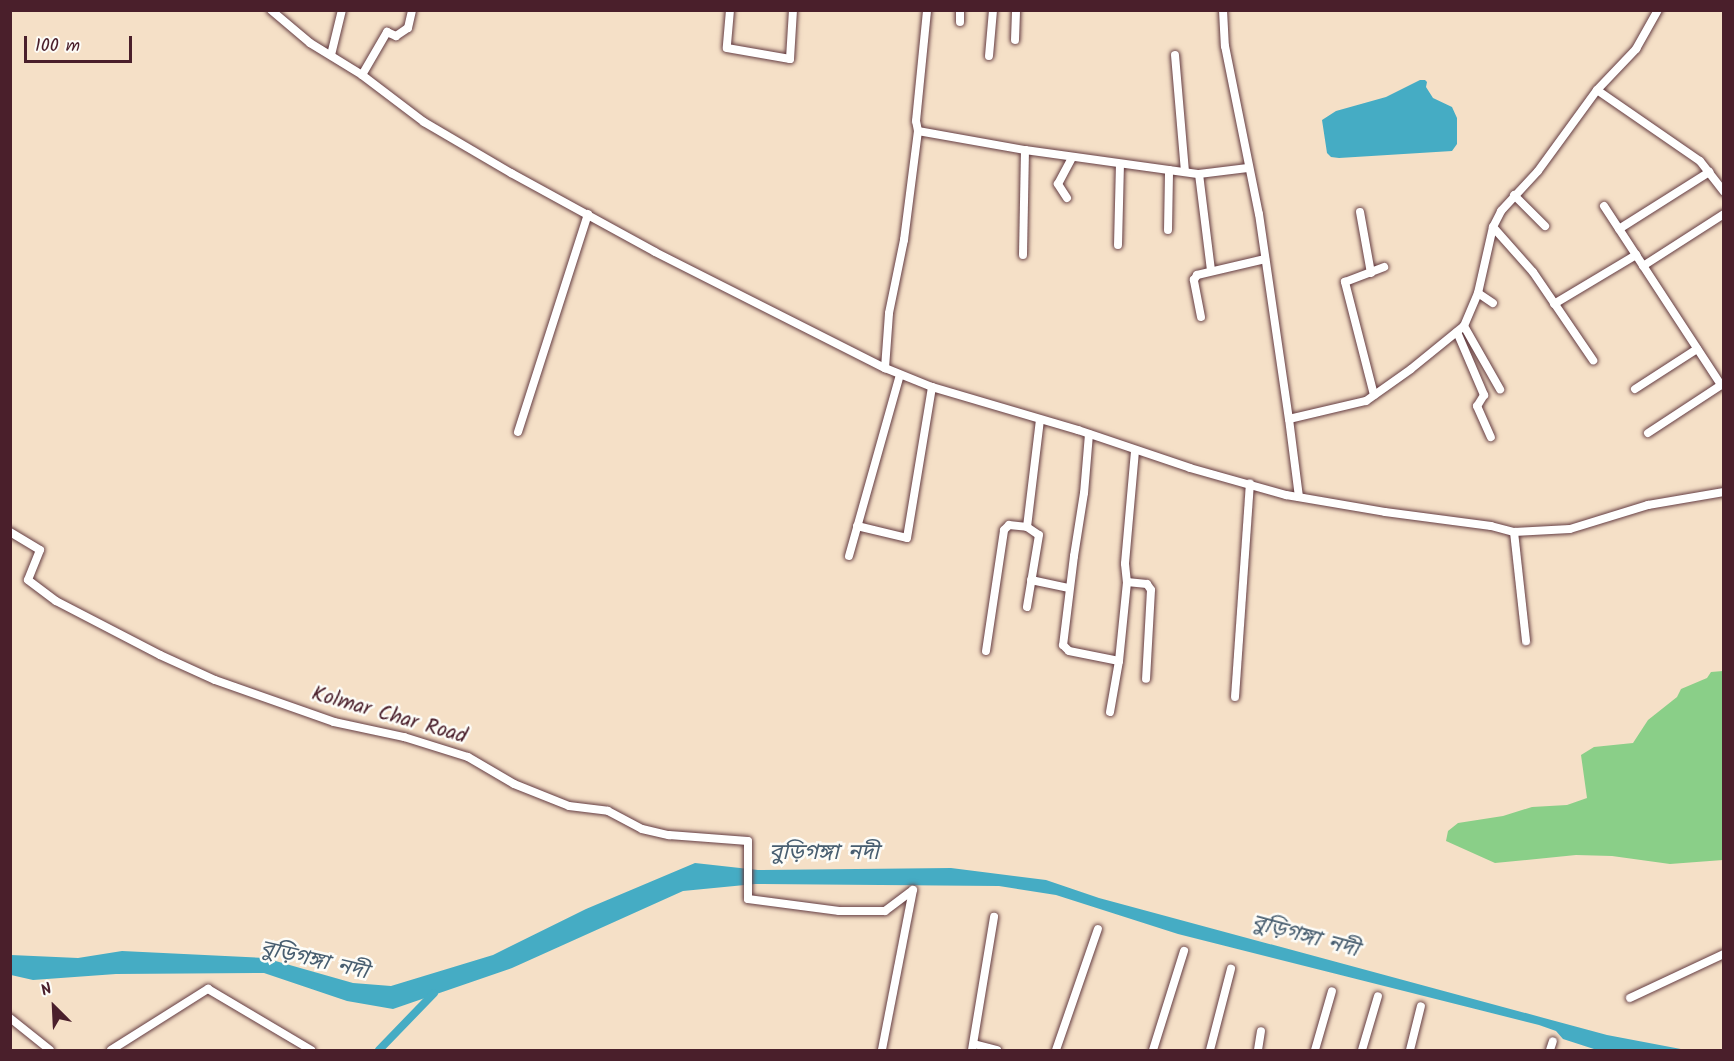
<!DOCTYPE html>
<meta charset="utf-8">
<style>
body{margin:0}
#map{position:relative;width:1734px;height:1061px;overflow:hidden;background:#f5e0c7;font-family:Kalam,"Noto Sans Bengali",sans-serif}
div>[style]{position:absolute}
.green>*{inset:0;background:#8acf88}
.water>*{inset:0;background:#45acc4}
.canal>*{height:8px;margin:-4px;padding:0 4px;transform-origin:4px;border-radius:4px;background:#45acc4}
.roads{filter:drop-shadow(0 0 2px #643c42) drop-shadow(0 0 2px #643c42)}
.street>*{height:8px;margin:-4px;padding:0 4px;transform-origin:4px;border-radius:4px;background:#fff}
span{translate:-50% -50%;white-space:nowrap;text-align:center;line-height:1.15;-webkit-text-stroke:5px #fdfcf7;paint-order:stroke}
.street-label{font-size:21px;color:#4a1f2b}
.water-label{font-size:22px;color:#485e70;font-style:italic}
.frame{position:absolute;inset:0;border:12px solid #4a1f2b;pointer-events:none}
.north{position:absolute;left:24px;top:977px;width:60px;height:60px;-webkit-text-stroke:4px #fdfcf7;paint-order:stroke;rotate:336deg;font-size:16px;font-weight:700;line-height:24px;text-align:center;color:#4a1f2b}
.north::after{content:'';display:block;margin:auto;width:21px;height:27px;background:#4a1f2b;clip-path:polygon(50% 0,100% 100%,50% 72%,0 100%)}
.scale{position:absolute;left:24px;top:36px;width:108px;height:27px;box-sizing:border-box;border:3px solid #4a1f2b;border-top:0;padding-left:8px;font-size:18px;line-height:21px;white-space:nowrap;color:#4a1f2b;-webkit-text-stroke:4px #fdfcf7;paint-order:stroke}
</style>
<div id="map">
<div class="green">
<div style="clip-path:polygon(1723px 671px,1723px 860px,1670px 864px,1612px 856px,1576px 855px,1495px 863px,1446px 841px,1448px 831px,1458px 823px,1503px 816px,1532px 807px,1567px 805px,1587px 798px,1581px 755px,1594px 747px,1633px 743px,1648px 720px,1677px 697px,1681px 689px,1707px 678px,1711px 672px)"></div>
</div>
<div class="water">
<div style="clip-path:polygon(1420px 80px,1425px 80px,1427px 82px,1426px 87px,1433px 98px,1452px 107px,1457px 118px,1457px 144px,1452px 151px,1339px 158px,1331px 157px,1327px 153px,1322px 120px,1336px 111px,1386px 97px)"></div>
<div style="clip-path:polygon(695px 863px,758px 870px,951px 868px,1046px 880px,1099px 898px,1607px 1035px,1686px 1050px,1597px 1050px,1563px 1039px,1556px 1031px,1539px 1025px,1178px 934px,1056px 895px,999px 886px,755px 884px,683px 891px,512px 968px,393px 1009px,347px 1001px,264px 973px,116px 974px,33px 980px,11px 975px,11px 955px,78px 958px,122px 951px,265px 958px,353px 983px,391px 986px,493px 955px,586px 909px)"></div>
</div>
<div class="canal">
<div style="left:379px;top:1050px;width:79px;rotate:-46deg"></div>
</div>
<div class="roads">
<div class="street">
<div style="left:271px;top:10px;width:51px;rotate:40.2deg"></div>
<div style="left:310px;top:43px;width:61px;rotate:31.6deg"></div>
<div style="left:362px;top:75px;width:78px;rotate:37.2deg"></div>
<div style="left:424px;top:122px;width:101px;rotate:30.4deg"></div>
<div style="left:511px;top:173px;width:164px;rotate:28.7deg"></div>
<div style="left:655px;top:252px;width:258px;rotate:26.8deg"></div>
<div style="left:885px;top:368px;width:51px;rotate:22deg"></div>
<div style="left:932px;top:387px;width:152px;rotate:16.4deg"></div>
<div style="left:1078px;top:430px;width:118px;rotate:18.7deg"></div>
<div style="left:1190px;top:468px;width:100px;rotate:15.7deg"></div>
<div style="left:1286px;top:495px;width:100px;rotate:9.7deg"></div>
<div style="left:1385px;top:512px;width:107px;rotate:7.5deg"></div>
<div style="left:1491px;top:526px;width:24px;rotate:15deg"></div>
<div style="left:1514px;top:532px;width:56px;rotate:-3.1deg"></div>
<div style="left:1570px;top:529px;width:82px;rotate:-17.1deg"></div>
<div style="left:1648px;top:505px;width:77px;rotate:-9.7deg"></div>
<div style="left:730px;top:10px;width:38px;rotate:95deg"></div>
<div style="left:727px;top:48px;width:64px;rotate:9.9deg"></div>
<div style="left:790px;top:59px;width:49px;rotate:-86.5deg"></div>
<div style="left:960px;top:10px;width:12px;rotate:90deg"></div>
<div style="left:1223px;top:10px;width:36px;rotate:87deg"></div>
<div style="left:1225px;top:46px;width:171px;rotate:78.6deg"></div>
<div style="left:1259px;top:214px;width:207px;rotate:81.7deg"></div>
<div style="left:1015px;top:40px;width:30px;rotate:-88deg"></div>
<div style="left:331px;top:55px;width:46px;rotate:-76.3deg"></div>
<div style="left:1175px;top:55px;width:117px;rotate:85.1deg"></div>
<div style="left:989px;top:56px;width:46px;rotate:-85deg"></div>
<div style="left:362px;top:75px;width:50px;rotate:-59.8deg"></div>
<div style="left:387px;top:32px;width:10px;rotate:24deg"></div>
<div style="left:396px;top:36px;width:14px;rotate:-34deg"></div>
<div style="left:408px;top:28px;width:18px;rotate:-77deg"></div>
<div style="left:1597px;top:90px;width:125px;rotate:34.6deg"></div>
<div style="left:1700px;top:161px;width:39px;rotate:52deg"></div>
<div style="left:918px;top:131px;width:109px;rotate:10.1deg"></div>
<div style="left:1025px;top:150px;width:105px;rotate:91.1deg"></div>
<div style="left:1025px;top:150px;width:176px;rotate:7.9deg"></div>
<div style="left:1199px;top:174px;width:49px;rotate:-7deg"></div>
<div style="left:1199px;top:174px;width:97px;rotate:82.9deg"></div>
<div style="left:1514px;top:195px;width:44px;rotate:45deg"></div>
<div style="left:1067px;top:198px;width:17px;rotate:-123deg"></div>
<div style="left:1058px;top:184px;width:30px;rotate:-62deg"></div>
<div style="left:1604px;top:206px;width:214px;rotate:56.8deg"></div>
<div style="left:1360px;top:212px;width:62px;rotate:79.8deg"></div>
<div style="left:1493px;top:227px;width:60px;rotate:48.4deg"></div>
<div style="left:1533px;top:272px;width:107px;rotate:55.7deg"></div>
<div style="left:1619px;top:229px;width:107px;rotate:-32.3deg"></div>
<div style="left:1168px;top:230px;width:60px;rotate:-89deg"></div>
<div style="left:1118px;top:245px;width:81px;rotate:-88.6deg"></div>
<div style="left:1643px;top:266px;width:96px;rotate:-32.7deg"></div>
<div style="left:1478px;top:293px;width:18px;rotate:34deg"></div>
<div style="left:1554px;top:304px;width:96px;rotate:-30.9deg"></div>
<div style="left:1201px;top:317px;width:38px;rotate:-101deg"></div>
<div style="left:1194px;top:280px;width:6px;rotate:-59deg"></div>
<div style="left:1197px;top:275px;width:70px;rotate:-13.2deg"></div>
<div style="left:1464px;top:326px;width:73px;rotate:60.3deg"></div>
<div style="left:1457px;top:332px;width:69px;rotate:66.8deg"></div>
<div style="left:1484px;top:395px;width:13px;rotate:122deg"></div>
<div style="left:1477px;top:406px;width:34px;rotate:66deg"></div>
<div style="left:885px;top:368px;width:55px;rotate:-85.8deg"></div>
<div style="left:889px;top:313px;width:75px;rotate:-78.4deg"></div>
<div style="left:904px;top:240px;width:110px;rotate:-82.7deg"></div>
<div style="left:918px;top:131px;width:10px;rotate:-101deg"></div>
<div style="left:916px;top:121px;width:112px;rotate:-84.3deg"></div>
<div style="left:1635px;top:389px;width:74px;rotate:-32.8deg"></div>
<div style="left:1374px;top:395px;width:117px;rotate:-104.4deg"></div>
<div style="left:1345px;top:282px;width:42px;rotate:-21deg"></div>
<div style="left:518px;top:432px;width:229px;rotate:-72.2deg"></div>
<div style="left:1648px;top:433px;width:90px;rotate:-33.2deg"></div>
<div style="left:1089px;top:434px;width:59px;rotate:94.8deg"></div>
<div style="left:1084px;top:493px;width:64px;rotate:99deg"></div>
<div style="left:1074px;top:556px;width:90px;rotate:97deg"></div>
<div style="left:1063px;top:645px;width:8px;rotate:45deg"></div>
<div style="left:1069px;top:651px;width:51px;rotate:11.3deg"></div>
<div style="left:1135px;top:451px;width:113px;rotate:95.1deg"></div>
<div style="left:1125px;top:564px;width:18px;rotate:84deg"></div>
<div style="left:1127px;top:582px;width:20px;rotate:6deg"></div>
<div style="left:1147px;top:584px;width:7px;rotate:56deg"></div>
<div style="left:1151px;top:590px;width:89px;rotate:93.2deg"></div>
<div style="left:1299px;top:497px;width:79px;rotate:-97.3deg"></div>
<div style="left:1289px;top:419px;width:79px;rotate:-13.2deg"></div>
<div style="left:1366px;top:401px;width:55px;rotate:-35.4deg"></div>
<div style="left:1411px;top:369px;width:68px;rotate:-39.1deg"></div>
<div style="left:1464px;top:326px;width:36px;rotate:-67deg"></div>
<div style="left:1478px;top:293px;width:68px;rotate:-77.2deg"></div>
<div style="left:1493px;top:227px;width:18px;rotate:-63deg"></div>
<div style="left:1501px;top:211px;width:54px;rotate:-47.2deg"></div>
<div style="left:1538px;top:171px;width:100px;rotate:-53.9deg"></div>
<div style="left:1597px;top:90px;width:57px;rotate:-46.4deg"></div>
<div style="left:1636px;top:49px;width:45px;rotate:-60.6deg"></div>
<div style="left:857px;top:526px;width:51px;rotate:13.5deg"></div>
<div style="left:907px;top:538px;width:153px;rotate:-80.6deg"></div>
<div style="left:1027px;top:527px;width:14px;rotate:34deg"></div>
<div style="left:1039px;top:535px;width:73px;rotate:99.5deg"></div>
<div style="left:10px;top:532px;width:35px;rotate:31deg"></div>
<div style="left:40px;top:550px;width:32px;rotate:112deg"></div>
<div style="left:28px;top:580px;width:35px;rotate:37deg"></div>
<div style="left:56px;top:601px;width:117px;rotate:27.4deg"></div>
<div style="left:160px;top:655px;width:60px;rotate:24.4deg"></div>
<div style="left:215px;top:680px;width:126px;rotate:19.4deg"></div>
<div style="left:334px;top:722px;width:72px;rotate:12.1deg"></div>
<div style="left:404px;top:737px;width:67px;rotate:17.4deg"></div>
<div style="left:468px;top:757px;width:53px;rotate:30.4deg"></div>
<div style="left:514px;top:784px;width:59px;rotate:21.8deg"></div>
<div style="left:569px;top:806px;width:39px;rotate:7deg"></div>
<div style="left:608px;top:811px;width:38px;rotate:28deg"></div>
<div style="left:642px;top:829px;width:28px;rotate:13deg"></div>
<div style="left:669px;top:835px;width:79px;rotate:4.3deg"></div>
<div style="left:748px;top:841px;width:58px;rotate:90deg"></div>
<div style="left:748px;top:899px;width:92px;rotate:7.5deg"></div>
<div style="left:839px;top:911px;width:46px"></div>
<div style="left:885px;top:911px;width:35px;rotate:-37deg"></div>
<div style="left:913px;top:890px;width:163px;rotate:101deg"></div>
<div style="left:1514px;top:532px;width:110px;rotate:83.7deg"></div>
<div style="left:849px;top:556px;width:188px;rotate:-74.3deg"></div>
<div style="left:1031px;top:580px;width:39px;rotate:12deg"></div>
<div style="left:986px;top:651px;width:122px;rotate:-81.5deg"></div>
<div style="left:1004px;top:530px;width:7px;rotate:-45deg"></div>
<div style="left:1009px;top:525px;width:18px;rotate:6deg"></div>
<div style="left:1027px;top:527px;width:108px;rotate:-83.1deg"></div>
<div style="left:1235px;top:697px;width:214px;rotate:-86deg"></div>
<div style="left:1110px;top:712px;width:52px;rotate:-80deg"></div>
<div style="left:1119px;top:661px;width:79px;rotate:-84.2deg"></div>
<div style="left:1630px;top:998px;width:104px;rotate:-25.1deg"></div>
<div style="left:10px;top:1018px;width:51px;rotate:38.7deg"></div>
<div style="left:974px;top:1044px;width:24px;rotate:15deg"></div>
<div style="left:111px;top:1050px;width:115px;rotate:-32.2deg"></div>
<div style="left:208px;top:989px;width:120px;rotate:30.6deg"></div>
<div style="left:972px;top:1050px;width:135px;rotate:-80.6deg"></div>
<div style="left:1056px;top:1050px;width:128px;rotate:-70.9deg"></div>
<div style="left:1153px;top:1050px;width:104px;rotate:-72.6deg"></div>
<div style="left:1210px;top:1050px;width:84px;rotate:-75.5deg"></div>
<div style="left:1258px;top:1050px;width:19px;rotate:-81deg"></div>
<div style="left:1315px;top:1050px;width:61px;rotate:-73.9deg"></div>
<div style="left:1362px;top:1050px;width:56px;rotate:-73.5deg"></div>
<div style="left:1410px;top:1050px;width:45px;rotate:-76deg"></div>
<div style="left:1550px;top:1050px;width:9px;rotate:-72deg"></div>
</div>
</div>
<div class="street-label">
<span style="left:389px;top:716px;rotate:16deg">Kolmar Char Road</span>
</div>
<div class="water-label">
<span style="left:824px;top:854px">বুড়িগঙ্গা নদী</span>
<span style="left:1305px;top:937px;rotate:15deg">বুড়িগঙ্গা নদী</span>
<span style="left:314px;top:961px;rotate:13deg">বুড়িগঙ্গা নদী</span>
</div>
<div class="frame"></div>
<div class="north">N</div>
<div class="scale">100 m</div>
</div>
